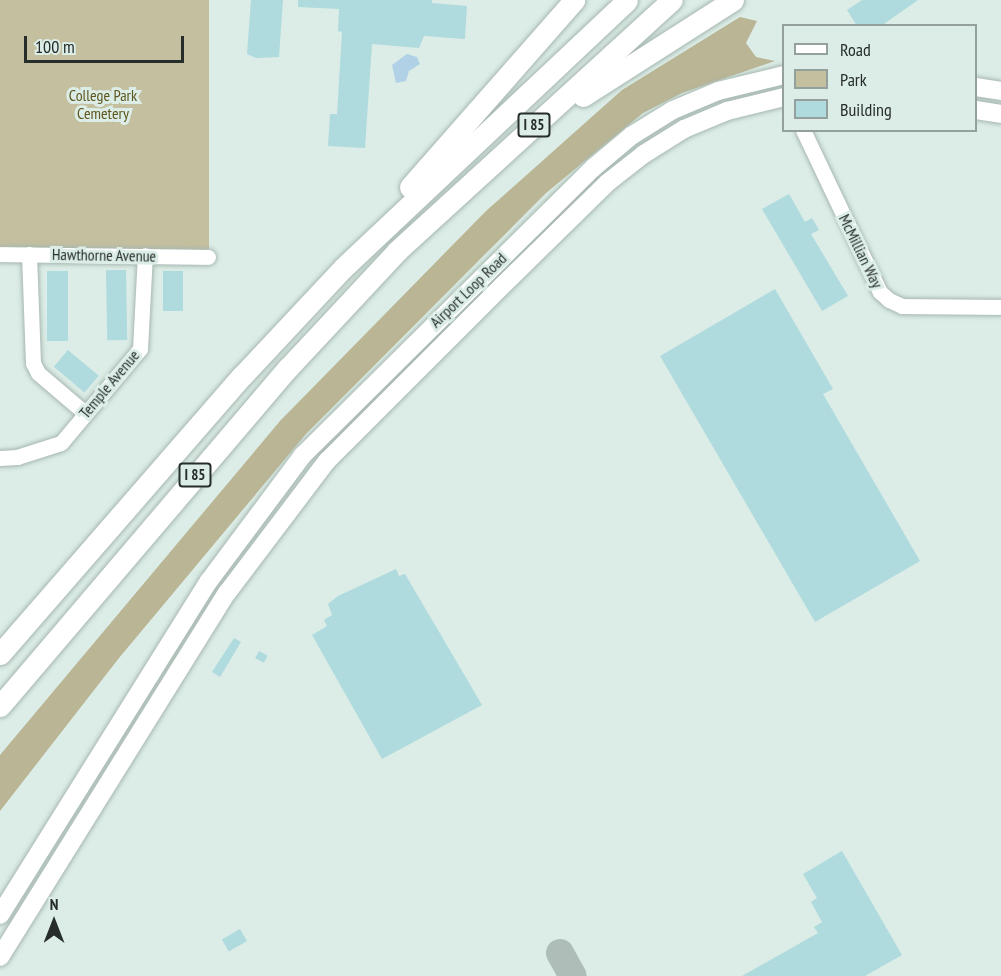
<!DOCTYPE html>
<style>
body{margin:0}
#map{position:relative;width:1001px;height:976px;overflow:hidden;background:#dbede6;font-family:"PT Sans Narrow",sans-serif}
div>[style]{position:absolute}
.green>*{inset:0;background:#c4bf9f;transform-origin:0 0}
.forest>*{inset:0;background:#bab594}
.water>*{inset:0;background:#b1d1e7}
.taxiway>*{height:28px;margin:-14px;padding:0 14px;transform-origin:14px;border-radius:14px;background:#aebdb7}
.building>*{inset:0;background:#afdade;transform-origin:0 0}
.roads{filter:drop-shadow(0 0 2px #a7b7b0) drop-shadow(0 0 2px #a7b7b0)}
.minor>*{height:15px;margin:-7.5px;padding:0 7.5px;transform-origin:7.5px;border-radius:7.5px;background:#fff}
.major>*{height:18px;margin:-9px;padding:0 9px;transform-origin:9px;border-radius:9px;background:#fff}
.highway>*{height:21px;margin:-10.5px;padding:0 10.5px;transform-origin:10.5px;border-radius:10.5px;background:#fff}
span{translate:-50% -50%;white-space:nowrap;text-align:center;line-height:1.15;-webkit-text-stroke:6px #dbede6;paint-order:stroke}
.shield-label span{padding:2px 4px;background:#dbede6;border:2px solid;border-radius:4px;-webkit-text-stroke-width:0}
.shield-label{font-size:15px;color:#262d2a;font-weight:700}
.park-label{font-size:16px;color:#5f561e}
.street-label{font-size:16px;color:#262d2a}
.legend{position:absolute;left:782px;top:24px;width:195px;height:108px;box-sizing:border-box;background:#dbede6;border:2px solid #93a09b;margin:0;padding:8px 10px;list-style:none;font-size:18px;color:#262d2a}
.legend li{display:flex;align-items:center;gap:12px;height:30px}
.legend b{width:30px;border:2px solid #93a09b}
.north{position:absolute;left:24px;top:892px;width:60px;height:60px;-webkit-text-stroke:4px #dbede6;paint-order:stroke;rotate:0deg;font-size:16px;font-weight:700;line-height:24px;text-align:center;color:#262d2a}
.north::after{content:'';display:block;margin:auto;width:21px;height:27px;background:#262d2a;clip-path:polygon(50% 0,100% 100%,50% 72%,0 100%)}
.scale{position:absolute;left:24px;top:36px;width:160px;height:27px;box-sizing:border-box;border:3px solid #262d2a;border-top:0;padding-left:8px;font-size:18px;line-height:21px;white-space:nowrap;color:#262d2a;-webkit-text-stroke:4px #dbede6;paint-order:stroke}
</style>
<div id="map">
<div class="green">
<div style="left:0;top:0;width:209px;height:250px"></div>
</div>
<div class="forest">
<div style="clip-path:polygon(740px 17px,757px 21px,746px 43px,756px 57px,775px 61px,682px 93px,643px 113px,546px 193px,306px 434px,119px 658px,0 811px,0 755px,280px 421px,486px 211px,622px 90px)"></div>
</div>
<div class="water">
<div style="clip-path:polygon(407px 54px,417px 57px,420px 64px,409px 71px,406px 81px,396px 83px,392px 65px)"></div>
</div>
<div class="taxiway">
<div style="left:560px;top:953px;width:26px;rotate:61deg"></div>
</div>
<div class="building">
<div style="clip-path:polygon(251px 0,283px 0,279px 57px,256px 58px,247px 54px)"></div>
<div style="clip-path:polygon(298px 0,432px 0,432px 3px,467px 6px,465px 39px,424px 36px,419px 48px,372px 44px,365px 148px,328px 146px,330px 114px,337px 114px,342px 32px,338px 31px,339px 9px,298px 7px)"></div>
<div style="clip-path:polygon(862px 0,918px 0,881px 26px,857px 26px,847px 10px)"></div>
<div style="clip-path:polygon(789px 194px,805px 222px,812px 218px,819px 230px,811px 234px,848px 296px,822px 311px,762px 209px)"></div>
<div style="left:126px;top:270px;width:70px;height:20px;rotate:89deg"></div>
<div style="left:47px;top:271px;width:21px;height:70px"></div>
<div style="left:183px;top:271px;width:40px;height:20px;rotate:90deg"></div>
<div style="clip-path:polygon(775px 289px,833px 389px,823px 394px,920px 561px,815px 622px,660px 356px)"></div>
<div style="left:68px;top:350px;width:40px;height:22px;rotate:40deg"></div>
<div style="clip-path:polygon(396px 569px,399px 576px,405px 574px,482px 705px,382px 759px,312px 635px,327px 626px,324px 620px,332px 615px,328px 604px,338px 596px)"></div>
<div style="clip-path:polygon(234px 638px,241px 642px,220px 677px,212px 672px)"></div>
<div style="left:259px;top:651px;width:10px;height:8px;rotate:29deg"></div>
<div style="clip-path:polygon(842px 851px,902px 955px,865px 976px,742px 976px,818px 933px,814px 927px,822px 922px,811px 902px,817px 898px,803px 874px)"></div>
<div style="left:240px;top:929px;width:14px;height:21px;rotate:60deg"></div>
</div>
<div class="roads">
<div class="minor">
<div style="left:803px;top:130px;width:179px;rotate:64.6deg"></div>
<div style="left:880px;top:292px;width:12px;rotate:42deg"></div>
<div style="left:889px;top:300px;width:14px;rotate:25deg"></div>
<div style="left:902px;top:306px;width:99px;rotate:0.6deg"></div>
<div style="left:0;top:254px;width:208px;rotate:0.8deg"></div>
<div style="left:29px;top:254px;width:109px;rotate:87.9deg"></div>
<div style="left:33px;top:363px;width:11px;rotate:63deg"></div>
<div style="left:38px;top:373px;width:62px;rotate:40.4deg"></div>
<div style="left:0;top:458px;width:17px;rotate:-3deg"></div>
<div style="left:17px;top:457px;width:46px;rotate:-17.7deg"></div>
<div style="left:61px;top:443px;width:123px;rotate:-50deg"></div>
<div style="left:140px;top:349px;width:94px;rotate:-87deg"></div>
</div>
<div class="major">
<div style="left:976px;top:87px;width:25px;rotate:9deg"></div>
<div style="left:976px;top:110px;width:25px;rotate:9deg"></div>
<div style="left:0;top:915px;width:394px;rotate:-58deg"></div>
<div style="left:209px;top:581px;width:157px;rotate:-53.3deg"></div>
<div style="left:303px;top:455px;width:408px;rotate:-44.7deg"></div>
<div style="left:593px;top:168px;width:50px;rotate:-40.1deg"></div>
<div style="left:631px;top:136px;width:49px;rotate:-31.8deg"></div>
<div style="left:673px;top:110px;width:49px;rotate:-22.9deg"></div>
<div style="left:718px;top:91px;width:68px;rotate:-13.6deg"></div>
<div style="left:0;top:957px;width:429px;rotate:-58.1deg"></div>
<div style="left:227px;top:593px;width:166px;rotate:-52.9deg"></div>
<div style="left:327px;top:461px;width:247px;rotate:-45deg"></div>
<div style="left:502px;top:286px;width:147px;rotate:-44.4deg"></div>
<div style="left:607px;top:183px;width:47px;rotate:-38.1deg"></div>
<div style="left:644px;top:154px;width:47px;rotate:-32deg"></div>
<div style="left:684px;top:129px;width:47px;rotate:-22.7deg"></div>
<div style="left:727px;top:111px;width:59px;rotate:-13.8deg"></div>
</div>
<div class="highway">
<div style="left:583px;top:96px;width:178px;rotate:-32.6deg"></div>
<div style="left:410px;top:187px;width:249px;rotate:-48.7deg"></div>
<div style="left:0;top:654px;width:369px;rotate:-49deg"></div>
<div style="left:242px;top:376px;width:148px;rotate:-46.9deg"></div>
<div style="left:343px;top:268px;width:390px;rotate:-43.3deg"></div>
<div style="left:0;top:706px;width:444px;rotate:-49.6deg"></div>
<div style="left:288px;top:368px;width:160px;rotate:-47deg"></div>
<div style="left:397px;top:251px;width:372px;rotate:-42.4deg"></div>
</div>
</div>
<div class="shield-label">
<span style="left:534px;top:125px">I 85</span>
<span style="left:195px;top:475px">I 85</span>
</div>
<div class="park-label">
<span style="left:103px;top:104px">College Park<br>Cemetery</span>
</div>
<div class="street-label">
<span style="left:861px;top:251px;rotate:64deg">McMillian Way</span>
<span style="left:104px;top:255px;rotate:1deg">Hawthorne Avenue</span>
<span style="left:468px;top:290px;rotate:-44deg">Airport Loop Road</span>
<span style="left:109px;top:384px;rotate:-50deg">Temple Avenue</span>
</div>
<ul class="legend">
<li><b style="height:8px;background:#fff"></b>Road</li>
<li><b style="height:16px;background:#c4bf9f"></b>Park</li>
<li><b style="height:16px;background:#afdade"></b>Building</li>
</ul>
<div class="north">N</div>
<div class="scale">100 m</div>
</div>
